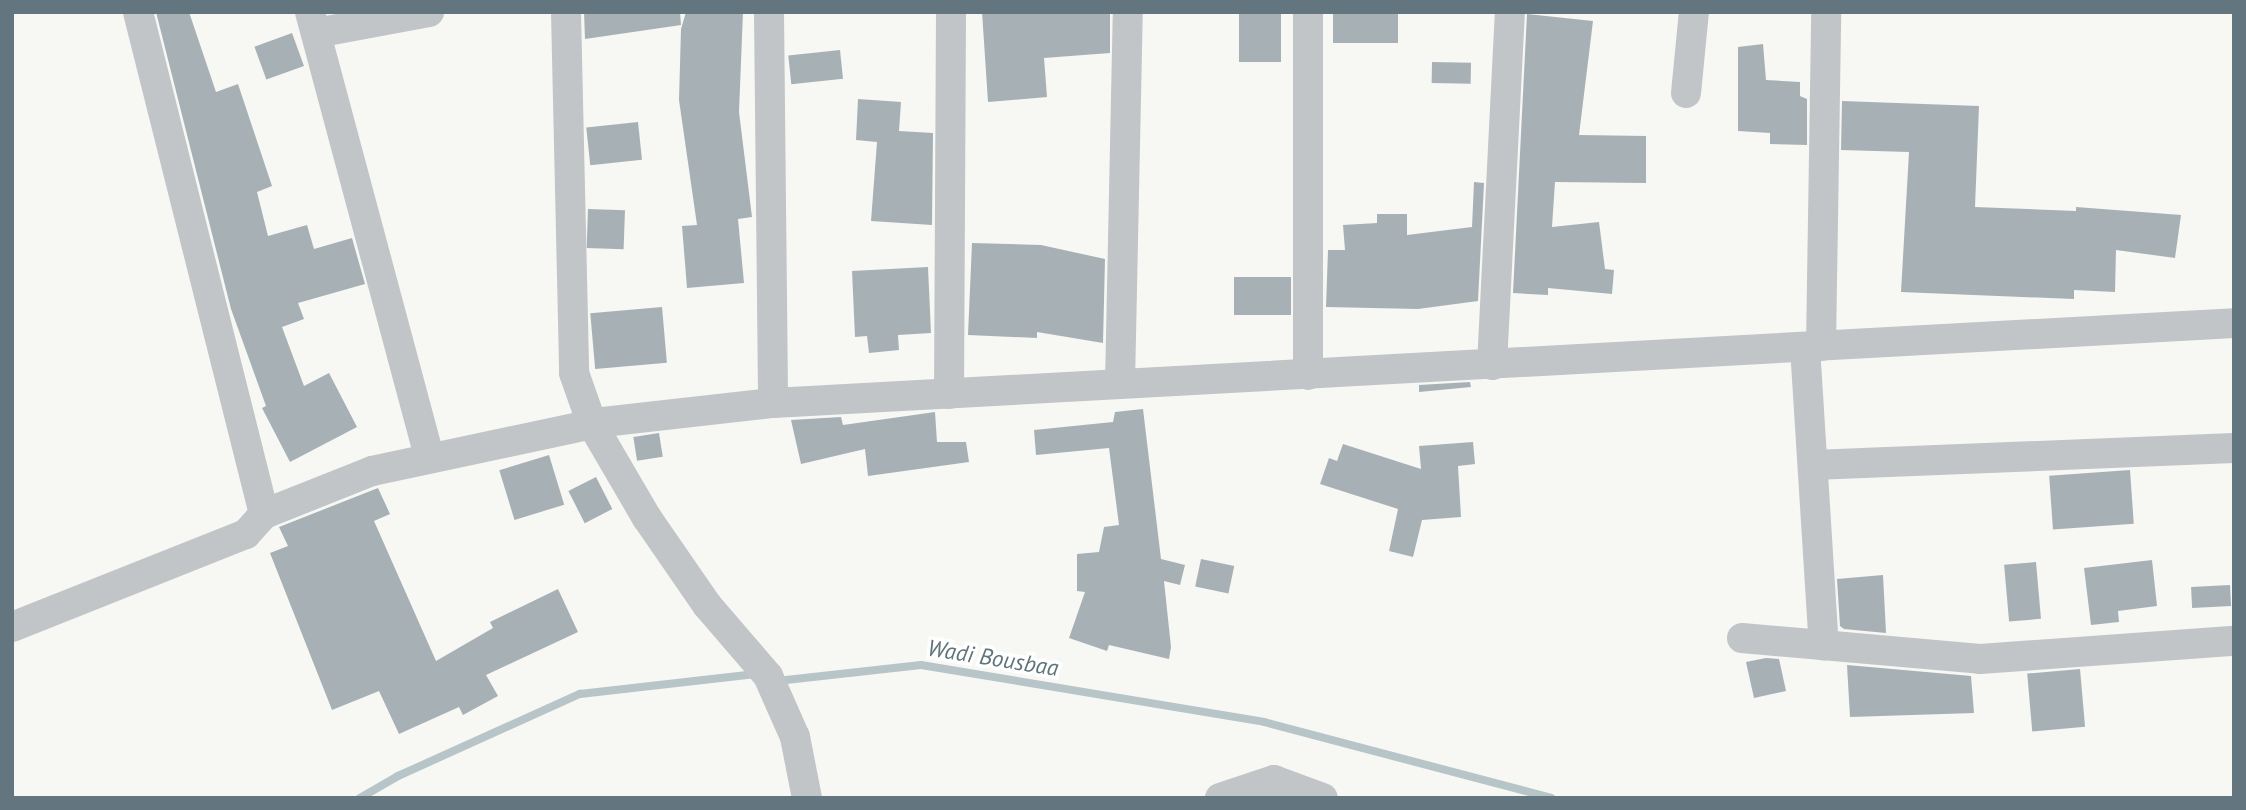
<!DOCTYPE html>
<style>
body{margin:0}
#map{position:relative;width:2246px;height:810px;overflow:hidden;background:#f7f7f4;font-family:"PT Sans",sans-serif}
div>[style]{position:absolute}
.stream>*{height:8px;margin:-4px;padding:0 4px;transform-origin:4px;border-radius:4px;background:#b7c5c8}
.building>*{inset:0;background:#a7b1b5;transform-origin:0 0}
.street>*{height:30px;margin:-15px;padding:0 15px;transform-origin:15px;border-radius:15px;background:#c1c5c8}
span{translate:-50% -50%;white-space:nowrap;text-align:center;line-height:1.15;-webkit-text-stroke:7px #fff;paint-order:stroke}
.water-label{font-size:23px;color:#5e7479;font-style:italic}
.frame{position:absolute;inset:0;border:14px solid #63757e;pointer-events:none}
</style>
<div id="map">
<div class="stream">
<div style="left:777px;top:681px;width:145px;rotate:-6.3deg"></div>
<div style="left:921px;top:665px;width:348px;rotate:9.4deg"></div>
<div style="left:1264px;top:722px;width:297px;rotate:14.8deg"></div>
<div style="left:360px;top:798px;width:44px;rotate:-30.1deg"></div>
<div style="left:398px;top:776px;width:200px;rotate:-24.3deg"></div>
<div style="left:580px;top:694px;width:177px;rotate:-6.5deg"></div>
</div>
<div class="building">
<div style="clip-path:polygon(156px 12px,189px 12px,216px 92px,238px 84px,272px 186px,257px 192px,268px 236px,307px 225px,314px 249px,352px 238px,365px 284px,298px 303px,304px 319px,282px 327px,304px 386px,329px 373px,357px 427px,290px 462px,262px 408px,266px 406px,231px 309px)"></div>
<div style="clip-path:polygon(584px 12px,680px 12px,681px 25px,585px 39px)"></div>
<div style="clip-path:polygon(686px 12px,743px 12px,739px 112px,752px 217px,738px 219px,744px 283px,687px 288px,682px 226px,697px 225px,679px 100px,681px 29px)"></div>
<div style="clip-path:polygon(982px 12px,1110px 12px,1110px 53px,1044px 58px,1047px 97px,988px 102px)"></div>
<div style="left:1239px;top:12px;width:42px;height:50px"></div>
<div style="left:1333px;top:12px;width:65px;height:31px"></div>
<div style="clip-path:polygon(1527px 14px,1593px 21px,1579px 135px,1646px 136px,1646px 183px,1555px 182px,1552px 227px,1599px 222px,1605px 269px,1614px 270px,1612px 294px,1548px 288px,1548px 295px,1513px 293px)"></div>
<div style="left:292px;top:33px;width:35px;height:40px;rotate:70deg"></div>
<div style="clip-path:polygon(1763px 44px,1766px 80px,1800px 82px,1800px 96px,1807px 99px,1807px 145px,1770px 144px,1770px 133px,1738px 131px,1738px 47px)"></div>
<div style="left:840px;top:50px;width:29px;height:52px;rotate:84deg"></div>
<div style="left:1432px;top:62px;width:39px;height:21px;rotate:1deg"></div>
<div style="clip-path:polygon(858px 99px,901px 102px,899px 131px,933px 133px,932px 225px,871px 221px,877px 142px,856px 140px)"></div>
<div style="clip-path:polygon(1842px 101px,1979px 106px,1975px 207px,2076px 211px,2076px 207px,2181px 215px,2175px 258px,2116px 250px,2115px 292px,2074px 290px,2074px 299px,1901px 292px,1909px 152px,1841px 150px)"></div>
<div style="left:638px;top:122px;width:38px;height:52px;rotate:84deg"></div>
<div style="clip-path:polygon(1474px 182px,1484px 183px,1478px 301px,1418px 309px,1326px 307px,1328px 250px,1345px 250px,1343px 225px,1377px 223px,1377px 214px,1407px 214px,1407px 235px,1472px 227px)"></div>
<div style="left:588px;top:209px;width:37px;height:39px;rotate:2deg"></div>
<div style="clip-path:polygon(972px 243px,1041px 245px,1105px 259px,1103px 343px,1037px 332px,1037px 338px,968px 335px)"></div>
<div style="clip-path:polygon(928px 267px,931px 333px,898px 335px,899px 350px,869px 353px,867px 336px,855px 337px,852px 271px)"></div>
<div style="left:1291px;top:277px;width:38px;height:57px;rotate:90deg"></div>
<div style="left:662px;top:307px;width:56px;height:72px;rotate:85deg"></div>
<div style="clip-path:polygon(1470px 382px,1471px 387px,1419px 392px,1419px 385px)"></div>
<div style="clip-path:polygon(1143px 409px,1161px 559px,1185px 565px,1180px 585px,1164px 581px,1171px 647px,1169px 659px,1109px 645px,1107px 651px,1069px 638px,1085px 592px,1077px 591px,1077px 554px,1099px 552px,1104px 527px,1119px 525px,1109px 448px,1036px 455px,1034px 430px,1113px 422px,1115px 412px)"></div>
<div style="clip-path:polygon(935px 412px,937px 442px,966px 442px,969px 462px,868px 476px,865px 449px,801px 464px,791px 420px,841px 417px,843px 425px)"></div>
<div style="left:659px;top:433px;width:24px;height:26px;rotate:81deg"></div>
<div style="clip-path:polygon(1473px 442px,1475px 464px,1458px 466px,1461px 517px,1422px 520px,1413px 557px,1389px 551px,1398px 509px,1320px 484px,1329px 458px,1337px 461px,1343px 444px,1421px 469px,1419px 446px)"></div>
<div style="left:549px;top:455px;width:52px;height:52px;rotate:73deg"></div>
<div style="left:2130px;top:470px;width:54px;height:81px;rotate:86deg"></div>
<div style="left:596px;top:477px;width:36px;height:31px;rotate:63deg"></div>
<div style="clip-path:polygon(378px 488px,390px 514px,374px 521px,436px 661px,493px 628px,490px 622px,558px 589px,578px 632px,486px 675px,498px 696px,463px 715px,459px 707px,399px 734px,379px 691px,332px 710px,270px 553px,288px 546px,279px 527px)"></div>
<div style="left:1201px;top:559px;width:34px;height:28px;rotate:12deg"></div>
<div style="clip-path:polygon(2152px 560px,2157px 606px,2118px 611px,2119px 622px,2091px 625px,2084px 568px)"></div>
<div style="left:2036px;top:562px;width:57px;height:32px;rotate:85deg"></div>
<div style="clip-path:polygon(1883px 575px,1886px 633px,1844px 629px,1840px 626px,1837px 579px)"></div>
<div style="left:2230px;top:585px;width:21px;height:39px;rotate:87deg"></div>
<div style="clip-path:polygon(1766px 658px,1779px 659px,1786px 691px,1754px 698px,1746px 662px)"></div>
<div style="clip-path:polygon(1847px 665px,1971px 676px,1974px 713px,1850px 717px)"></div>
<div style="left:2080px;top:669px;width:58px;height:53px;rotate:85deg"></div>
</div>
<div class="street">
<div style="left:138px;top:12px;width:518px;rotate:75.91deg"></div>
<div style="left:310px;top:12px;width:460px;rotate:75deg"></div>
<div style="left:566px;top:12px;width:361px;rotate:88.7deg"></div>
<div style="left:574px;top:373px;width:54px;rotate:70.6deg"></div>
<div style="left:592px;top:424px;width:109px;rotate:59.7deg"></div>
<div style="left:647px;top:518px;width:106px;rotate:55.4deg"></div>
<div style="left:707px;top:605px;width:94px;rotate:49.3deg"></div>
<div style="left:768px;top:676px;width:67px;rotate:66.1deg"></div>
<div style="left:795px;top:737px;width:62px;rotate:78.9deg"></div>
<div style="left:769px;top:12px;width:391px;rotate:89.4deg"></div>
<div style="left:316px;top:33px;width:115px;rotate:-10.5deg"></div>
<div style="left:1686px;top:93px;width:81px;rotate:-84.4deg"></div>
<div style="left:1821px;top:346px;width:334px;rotate:-89.1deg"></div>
<div style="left:1805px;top:347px;width:299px;rotate:86.4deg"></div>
<div style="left:1492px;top:365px;width:353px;rotate:-87.1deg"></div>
<div style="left:1308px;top:375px;width:363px;rotate:-90deg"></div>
<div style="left:1120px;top:384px;width:372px;rotate:-88.8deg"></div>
<div style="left:949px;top:394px;width:382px;rotate:-89.7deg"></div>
<div style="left:1813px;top:465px;width:421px;rotate:-2.3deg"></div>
<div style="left:12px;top:627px;width:252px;rotate:-21.7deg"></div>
<div style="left:246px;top:534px;width:27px;rotate:-48deg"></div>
<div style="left:264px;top:514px;width:116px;rotate:-21.7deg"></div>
<div style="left:372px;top:471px;width:236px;rotate:-12deg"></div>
<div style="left:603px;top:422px;width:171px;rotate:-6.4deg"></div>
<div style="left:773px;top:403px;width:1463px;rotate:-3.13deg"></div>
<div style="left:1742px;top:638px;width:239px;rotate:5deg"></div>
<div style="left:1980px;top:659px;width:255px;rotate:-4.1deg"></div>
<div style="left:1220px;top:798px;width:57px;rotate:-18.4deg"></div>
<div style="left:1274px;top:780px;width:52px;rotate:20.2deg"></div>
</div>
<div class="water-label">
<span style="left:993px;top:658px;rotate:9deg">Wadi Bousbaa</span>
</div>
<div class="frame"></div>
</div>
